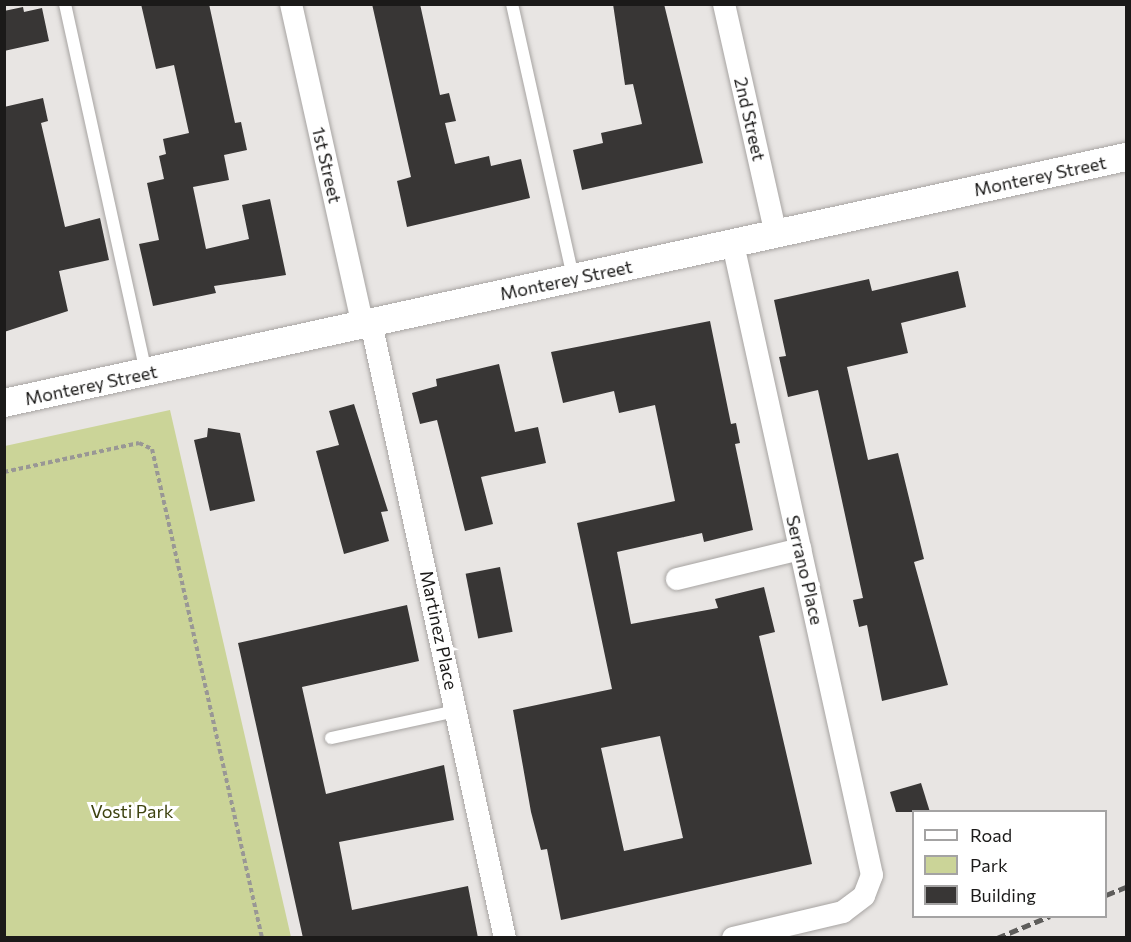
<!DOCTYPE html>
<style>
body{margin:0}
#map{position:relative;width:1131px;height:942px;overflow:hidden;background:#e8e5e3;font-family:Commissioner,sans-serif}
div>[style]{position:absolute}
.green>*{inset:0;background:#cbd498}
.building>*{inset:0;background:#383635;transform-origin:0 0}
.path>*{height:4px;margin-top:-2px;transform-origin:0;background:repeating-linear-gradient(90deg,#999795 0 4.5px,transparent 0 7.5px)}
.roads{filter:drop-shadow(0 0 2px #a7a4a2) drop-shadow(0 0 2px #a7a4a2)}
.service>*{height:12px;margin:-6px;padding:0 6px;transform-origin:6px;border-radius:6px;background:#fff}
.minor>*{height:22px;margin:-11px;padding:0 11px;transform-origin:11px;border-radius:11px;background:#fff}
.tertiary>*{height:28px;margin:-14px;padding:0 14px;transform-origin:14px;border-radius:14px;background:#fff}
.rail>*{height:4.5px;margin-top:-2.25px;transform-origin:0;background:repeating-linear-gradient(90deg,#5e5d5b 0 9px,transparent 0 13.5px)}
span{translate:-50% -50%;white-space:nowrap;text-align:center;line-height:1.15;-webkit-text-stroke:6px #fff;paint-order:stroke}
.street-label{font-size:18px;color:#1b1a19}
.park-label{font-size:18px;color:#3d420f}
.frame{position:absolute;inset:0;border:6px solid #1b1a19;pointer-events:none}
.legend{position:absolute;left:912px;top:810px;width:195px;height:108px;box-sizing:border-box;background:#fff;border:2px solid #a4a3a3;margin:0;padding:8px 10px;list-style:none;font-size:18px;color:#1b1a19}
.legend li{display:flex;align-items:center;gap:12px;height:30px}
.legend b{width:30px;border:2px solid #a4a3a3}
</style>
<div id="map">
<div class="green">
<div style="clip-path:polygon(170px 410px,291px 937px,5px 937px,5px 446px)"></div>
</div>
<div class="building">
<div style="clip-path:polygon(141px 4px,209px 4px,235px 123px,241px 122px,247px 150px,224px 155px,229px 180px,193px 187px,206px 249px,249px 239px,242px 205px,270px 199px,286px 275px,214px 286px,216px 293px,153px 306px,139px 244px,159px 240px,147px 183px,164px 179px,159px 156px,166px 154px,163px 139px,189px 133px,174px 65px,156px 69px)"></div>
<div style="clip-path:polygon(372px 4px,420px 4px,440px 95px,449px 93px,456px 121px,445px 123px,455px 164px,489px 156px,491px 166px,521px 159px,530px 198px,407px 227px,397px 181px,411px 177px)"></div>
<div style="clip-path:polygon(613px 4px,664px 4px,703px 163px,582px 190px,573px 150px,603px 143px,601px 133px,642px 124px,633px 84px,625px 85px)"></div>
<div style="clip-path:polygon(23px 7px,24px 12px,42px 8px,49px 41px,4px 51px,4px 11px)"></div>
<div style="clip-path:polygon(43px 98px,48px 121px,41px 123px,65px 227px,100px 218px,109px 260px,59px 271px,68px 311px,4px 332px,4px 107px)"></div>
<div style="clip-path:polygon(958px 271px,966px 307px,901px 323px,908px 353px,847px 367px,868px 460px,898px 453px,924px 559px,914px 562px,948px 685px,882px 701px,867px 625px,859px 627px,853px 600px,863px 598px,818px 390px,788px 397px,779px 357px,786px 356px,774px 300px,869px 279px,872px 291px)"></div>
<div style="clip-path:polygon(evenodd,710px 321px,731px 424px,736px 423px,740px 443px,735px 444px,753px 530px,704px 542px,702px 533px,617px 552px,631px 624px,718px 608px,715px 599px,764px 587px,775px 632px,759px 636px,812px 864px,561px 920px,547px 849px,541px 850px,531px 812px,513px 710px,612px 689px,577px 523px,675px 501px,655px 405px,619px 413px,614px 391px,563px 403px,551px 352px,710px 321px,660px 736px,683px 838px,624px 851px,601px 748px,660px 736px)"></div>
<div style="clip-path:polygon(499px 364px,515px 432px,538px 427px,546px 463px,481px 477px,493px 524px,465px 531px,437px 420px,420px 424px,412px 393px,437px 386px,436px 379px)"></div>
<div style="clip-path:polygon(354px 404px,388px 511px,381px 512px,389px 541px,344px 554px,316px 451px,339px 445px,329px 411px)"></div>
<div style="clip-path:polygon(208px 428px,240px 433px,255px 501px,210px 511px,194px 440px,207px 437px)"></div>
<div style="left:500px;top:567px;width:66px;height:35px;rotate:79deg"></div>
<div style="clip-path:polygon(407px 605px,419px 661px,302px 687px,326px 794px,444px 765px,454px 820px,339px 842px,352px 910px,468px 886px,478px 938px,303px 938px,238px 643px)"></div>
<div style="clip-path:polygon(921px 783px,930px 812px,896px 812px,890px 792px)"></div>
</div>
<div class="path">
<div style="left:4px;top:472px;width:138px;rotate:-12.1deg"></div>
<div style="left:139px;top:443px;width:14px;rotate:25deg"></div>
<div style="left:152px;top:449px;width:501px;rotate:77.32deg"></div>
</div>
<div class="roads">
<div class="service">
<div style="left:65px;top:4px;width:377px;rotate:77.6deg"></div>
<div style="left:512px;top:4px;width:281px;rotate:77.4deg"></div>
<div style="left:331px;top:738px;width:128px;rotate:-12.2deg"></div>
</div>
<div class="minor">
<div style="left:291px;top:4px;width:329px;rotate:77.4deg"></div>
<div style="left:724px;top:4px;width:236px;rotate:77.3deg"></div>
<div style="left:733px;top:244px;width:646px;rotate:77.58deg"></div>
<div style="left:872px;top:875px;width:22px;rotate:111deg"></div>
<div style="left:864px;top:896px;width:26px;rotate:143deg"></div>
<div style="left:843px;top:912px;width:113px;rotate:166.7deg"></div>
<div style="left:371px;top:323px;width:629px;rotate:77.71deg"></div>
<div style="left:677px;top:579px;width:127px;rotate:-13.7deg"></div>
</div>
<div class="tertiary">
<div style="left:4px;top:403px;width:1149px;rotate:-12.37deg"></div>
</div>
</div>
<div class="rail">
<div style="left:1106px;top:895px;width:22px;rotate:-22deg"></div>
<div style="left:997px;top:938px;width:57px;rotate:-22.5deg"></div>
</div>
<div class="street-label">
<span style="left:750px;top:119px;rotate:77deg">2nd Street</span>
<span style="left:327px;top:165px;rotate:77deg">1st Street</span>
<span style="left:1040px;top:176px;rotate:-12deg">Monterey Street</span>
<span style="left:566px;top:280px;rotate:-12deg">Monterey Street</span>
<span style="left:91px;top:385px;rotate:-12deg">Monterey Street</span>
<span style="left:805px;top:570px;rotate:77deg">Serrano Place</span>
<span style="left:439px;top:630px;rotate:78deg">Martinez Place</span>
</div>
<div class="park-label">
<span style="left:132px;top:811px">Vosti Park</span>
</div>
<div class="frame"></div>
<ul class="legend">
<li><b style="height:8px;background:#fff"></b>Road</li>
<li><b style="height:16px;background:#cbd498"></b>Park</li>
<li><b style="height:16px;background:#383635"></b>Building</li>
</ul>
</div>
